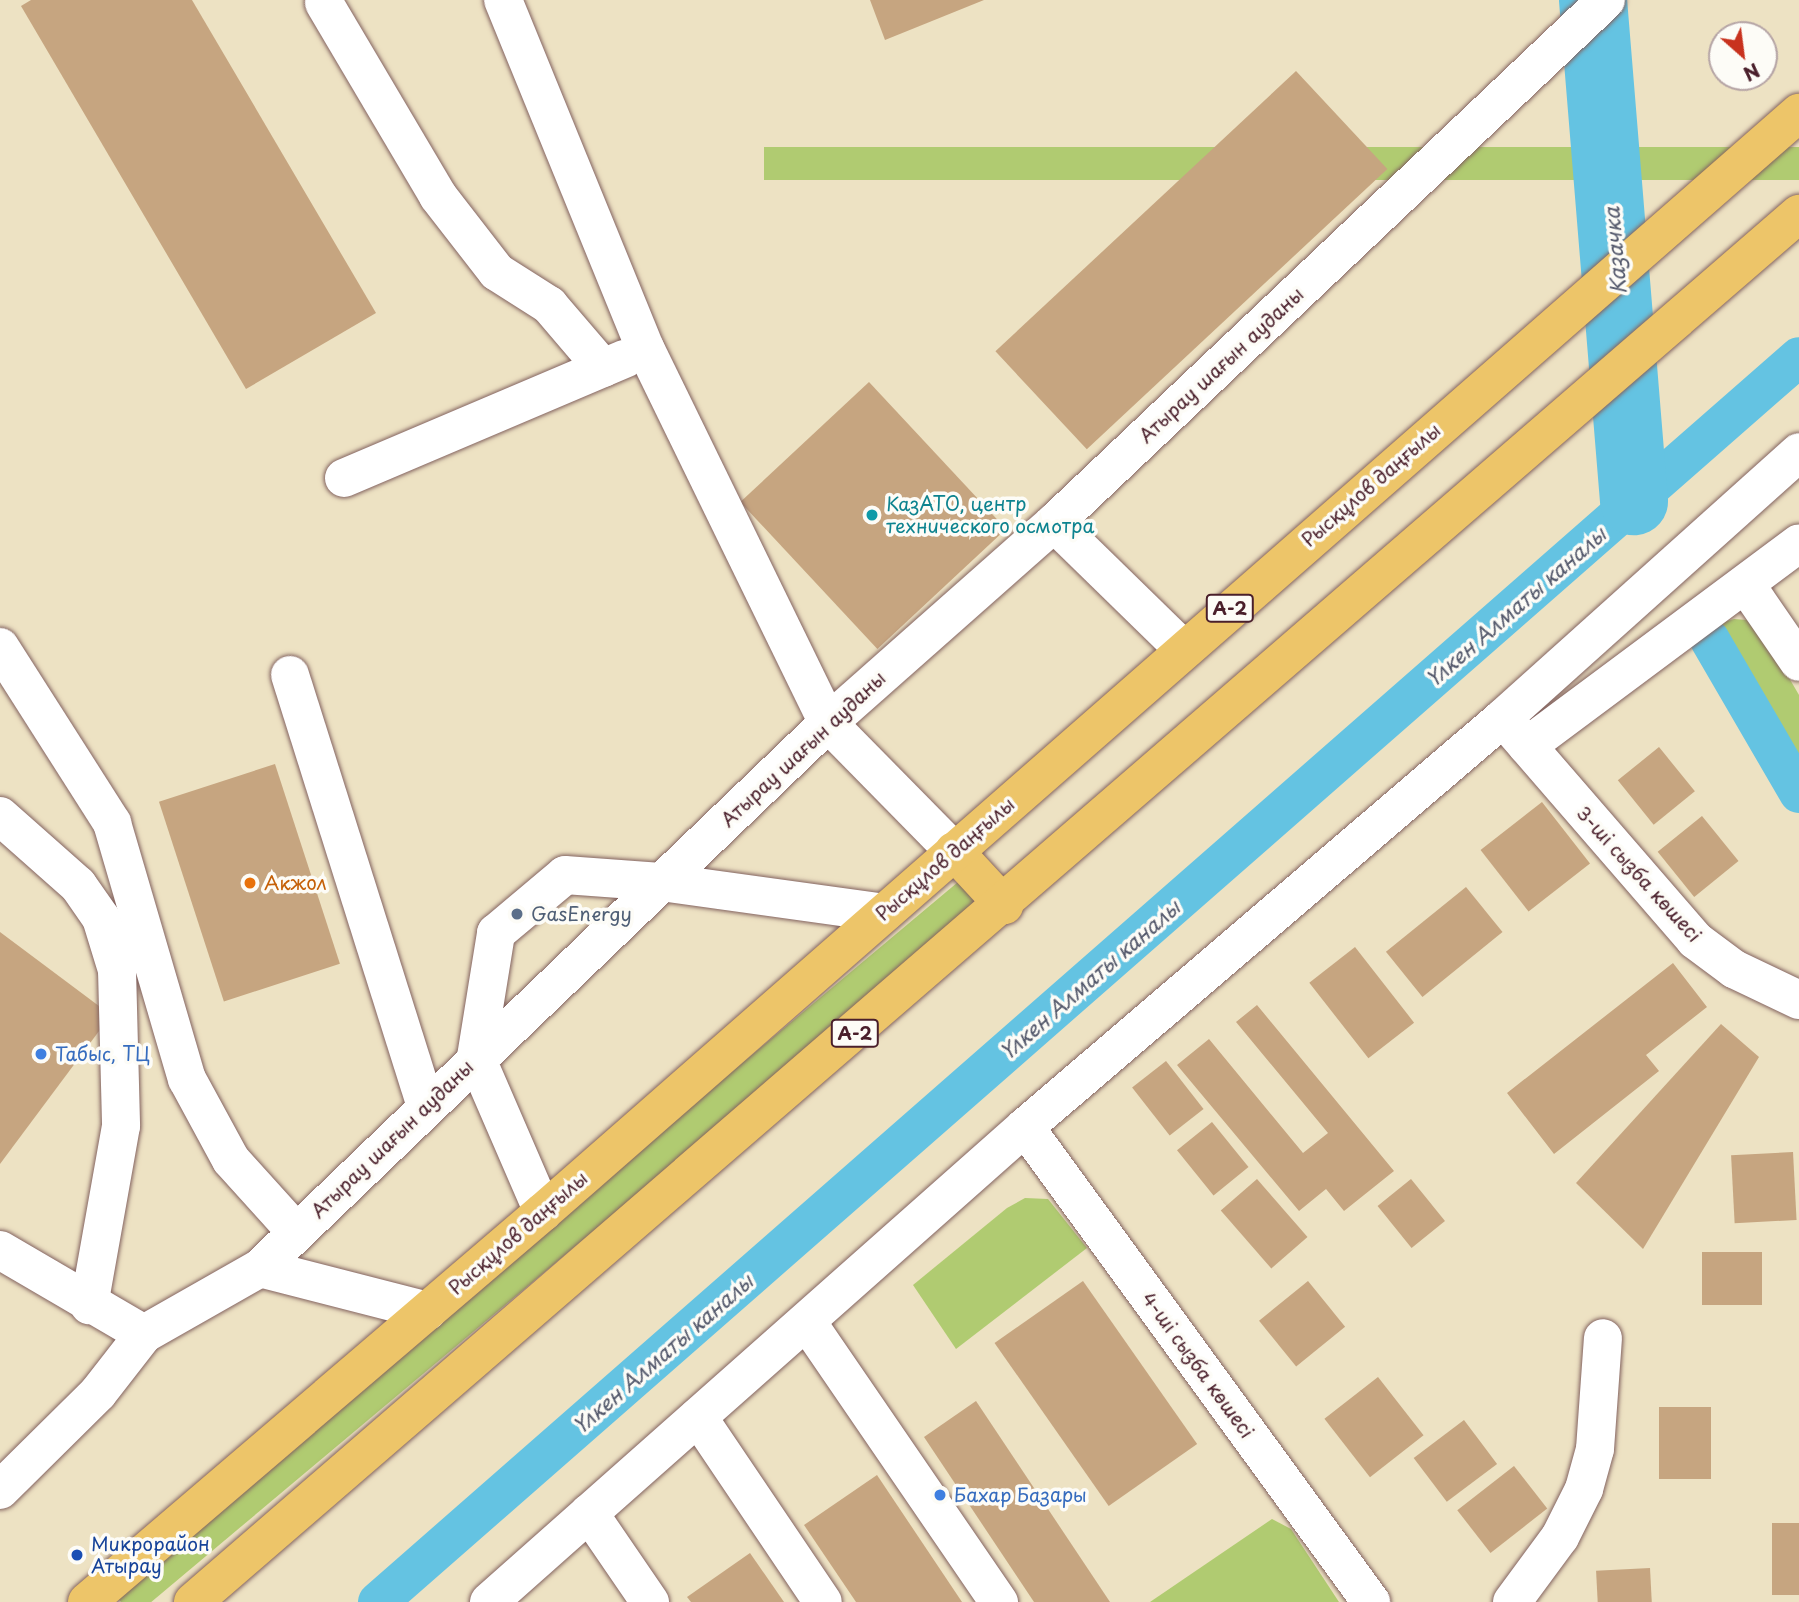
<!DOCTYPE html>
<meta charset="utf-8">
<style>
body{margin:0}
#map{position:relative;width:1799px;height:1602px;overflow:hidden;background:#ede2c3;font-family:"Playpen Sans",sans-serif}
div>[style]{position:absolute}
.green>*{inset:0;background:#b0cb71;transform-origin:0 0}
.canal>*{height:40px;margin:-20px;padding:0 20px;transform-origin:20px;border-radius:20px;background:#64c3e2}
.river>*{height:68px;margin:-34px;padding:0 34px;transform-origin:34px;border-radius:34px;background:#64c3e2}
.building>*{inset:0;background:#c6a580;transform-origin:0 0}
.roads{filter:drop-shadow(0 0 2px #836360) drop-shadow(0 0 2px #836360)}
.minor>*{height:38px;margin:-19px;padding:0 19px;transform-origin:19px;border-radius:19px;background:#fff}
.major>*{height:38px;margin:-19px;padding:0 19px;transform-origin:19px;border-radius:19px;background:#edc569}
.dots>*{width:19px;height:19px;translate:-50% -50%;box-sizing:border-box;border:4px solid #fdfcf7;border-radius:50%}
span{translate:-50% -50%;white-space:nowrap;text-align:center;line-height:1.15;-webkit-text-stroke:7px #fdfcf7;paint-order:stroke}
.shield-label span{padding:2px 5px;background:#fdfcf7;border:2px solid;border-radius:5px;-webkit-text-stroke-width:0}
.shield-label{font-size:18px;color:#4a1f2b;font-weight:700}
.street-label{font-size:19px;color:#4a1f2b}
.culture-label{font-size:19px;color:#0d838f}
.left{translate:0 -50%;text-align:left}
.food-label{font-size:19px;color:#c56008}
.service-label{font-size:19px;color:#4e5e75}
.shop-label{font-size:19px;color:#366cbe}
.transit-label{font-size:19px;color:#164399}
.water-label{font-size:21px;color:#53586b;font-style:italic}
.north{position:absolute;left:1708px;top:21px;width:70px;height:70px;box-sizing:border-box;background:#fdfcf7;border:2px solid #b5a4a5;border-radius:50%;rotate:152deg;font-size:19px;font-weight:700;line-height:28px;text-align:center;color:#4a1f2b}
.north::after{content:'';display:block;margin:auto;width:24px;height:32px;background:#c8321e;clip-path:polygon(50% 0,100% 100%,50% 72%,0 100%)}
</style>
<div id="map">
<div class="green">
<div style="left:1799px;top:147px;width:33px;height:1035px;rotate:90deg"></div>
<div style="clip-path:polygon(1734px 619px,1747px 620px,1764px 635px,1799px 695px,1799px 768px,1721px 623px)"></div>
<div style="left:958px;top:882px;width:33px;height:1104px;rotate:50deg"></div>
<div style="clip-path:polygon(1025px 1198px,1048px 1199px,1087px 1248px,956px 1349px,913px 1285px,1007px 1208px)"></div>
<div style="clip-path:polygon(1272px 1519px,1291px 1529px,1339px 1602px,1150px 1602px)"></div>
</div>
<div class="canal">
<div style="left:1710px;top:640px;width:177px;rotate:59.8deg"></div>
<div style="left:378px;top:1602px;width:1889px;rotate:-41.22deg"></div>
</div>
<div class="river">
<div style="left:1593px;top:0;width:503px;rotate:85.32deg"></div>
</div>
<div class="building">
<div style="clip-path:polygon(31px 0,192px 0,376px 313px,246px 389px,21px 6px)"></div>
<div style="clip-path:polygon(870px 0,984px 0,885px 40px)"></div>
<div style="left:1296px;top:71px;width:134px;height:411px;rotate:47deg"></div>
<div style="left:869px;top:382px;width:201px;height:176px;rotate:47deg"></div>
<div style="left:1659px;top:747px;width:57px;height:53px;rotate:51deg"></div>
<div style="left:275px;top:764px;width:210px;height:122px;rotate:72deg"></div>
<div style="left:1542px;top:802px;width:78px;height:78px;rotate:52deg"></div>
<div style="left:1702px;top:816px;width:58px;height:57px;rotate:51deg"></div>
<div style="left:1466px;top:887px;width:58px;height:103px;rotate:51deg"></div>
<div style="clip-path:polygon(0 932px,111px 1015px,0 1164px)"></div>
<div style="left:1355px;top:947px;width:96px;height:58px;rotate:52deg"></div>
<div style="clip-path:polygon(1673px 963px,1707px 1007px,1646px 1055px,1659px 1071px,1554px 1154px,1507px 1093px)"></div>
<div style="clip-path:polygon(1257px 1005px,1394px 1171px,1344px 1211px,1326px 1189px,1299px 1211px,1177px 1065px,1209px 1039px,1303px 1153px,1328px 1133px,1236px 1022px)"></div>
<div style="clip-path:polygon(1721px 1024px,1759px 1057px,1643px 1249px,1576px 1183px)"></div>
<div style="left:1166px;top:1061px;width:61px;height:43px;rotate:52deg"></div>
<div style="left:1212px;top:1122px;width:58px;height:45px;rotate:51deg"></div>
<div style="left:1793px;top:1152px;width:68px;height:62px;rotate:87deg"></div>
<div style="left:1257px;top:1179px;width:77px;height:48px;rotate:49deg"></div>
<div style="left:1411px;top:1179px;width:54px;height:43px;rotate:51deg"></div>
<div style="left:1702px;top:1252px;width:60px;height:53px"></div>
<div style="left:1083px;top:1281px;width:199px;height:108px;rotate:55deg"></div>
<div style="left:1308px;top:1281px;width:59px;height:63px;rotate:51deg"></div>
<div style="left:1378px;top:1377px;width:74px;height:68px;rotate:52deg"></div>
<div style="clip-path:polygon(976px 1401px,1110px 1602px,1034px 1602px,924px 1437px)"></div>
<div style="left:1711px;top:1407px;width:72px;height:52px;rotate:90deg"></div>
<div style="left:1464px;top:1420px;width:55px;height:63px;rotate:53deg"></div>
<div style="left:1514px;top:1466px;width:54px;height:72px;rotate:52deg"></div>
<div style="clip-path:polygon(877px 1475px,962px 1602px,856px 1602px,804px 1525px)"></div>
<div style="left:1799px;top:1523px;width:72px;height:27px;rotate:90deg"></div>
<div style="clip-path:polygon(750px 1553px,784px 1602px,691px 1602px,687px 1597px)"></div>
<div style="left:1650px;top:1568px;width:34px;height:54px;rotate:87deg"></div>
</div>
<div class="roads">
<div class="minor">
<div style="left:503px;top:0;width:378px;rotate:67.8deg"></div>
<div style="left:646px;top:350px;width:415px;rotate:64deg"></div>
<div style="left:828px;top:723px;width:180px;rotate:45.5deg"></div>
<div style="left:324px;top:3px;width:224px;rotate:59.4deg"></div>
<div style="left:438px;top:196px;width:96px;rotate:52.2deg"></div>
<div style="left:497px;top:272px;width:62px;rotate:32.4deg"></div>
<div style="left:549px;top:305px;width:83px;rotate:49.4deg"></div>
<div style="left:344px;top:478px;width:305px;rotate:-23deg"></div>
<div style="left:1054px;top:523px;width:180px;rotate:44.3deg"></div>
<div style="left:1746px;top:585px;width:93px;rotate:55.5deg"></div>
<div style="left:0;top:647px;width:209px;rotate:57.5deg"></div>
<div style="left:112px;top:823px;width:267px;rotate:73.7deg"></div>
<div style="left:187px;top:1079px;width:92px;rotate:61.5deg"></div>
<div style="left:231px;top:1160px;width:97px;rotate:47.9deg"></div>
<div style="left:290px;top:675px;width:452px;rotate:72.5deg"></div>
<div style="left:1503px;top:718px;width:294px;rotate:49.1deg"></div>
<div style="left:1695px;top:940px;width:49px;rotate:36.6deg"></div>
<div style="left:1734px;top:969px;width:72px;rotate:25.5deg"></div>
<div style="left:1527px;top:746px;width:339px;rotate:-36.7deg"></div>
<div style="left:0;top:816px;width:104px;rotate:41.5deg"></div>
<div style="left:78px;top:885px;width:40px;rotate:55.1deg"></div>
<div style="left:101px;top:918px;width:54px;rotate:72.9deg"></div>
<div style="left:117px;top:970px;width:156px;rotate:88.5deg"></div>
<div style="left:121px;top:1126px;width:182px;rotate:100.1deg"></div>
<div style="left:1025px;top:1127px;width:588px;rotate:53.93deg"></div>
<div style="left:543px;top:1212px;width:169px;rotate:-113.4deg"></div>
<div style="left:476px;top:1057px;width:126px;rotate:-80.8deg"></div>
<div style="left:496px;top:933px;width:90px;rotate:-40deg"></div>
<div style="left:565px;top:875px;width:96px;rotate:4.2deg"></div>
<div style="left:661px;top:882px;width:225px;rotate:7.9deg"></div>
<div style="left:0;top:1250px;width:167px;rotate:30.3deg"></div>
<div style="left:260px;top:1268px;width:173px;rotate:14.4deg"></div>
<div style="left:807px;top:1322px;width:340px;rotate:55.6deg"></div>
<div style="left:698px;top:1417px;width:223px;rotate:56deg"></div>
<div style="left:0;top:1490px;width:138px;rotate:-44.7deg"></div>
<div style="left:98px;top:1393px;width:75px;rotate:-52.1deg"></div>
<div style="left:144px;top:1334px;width:133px;rotate:-29.6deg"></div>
<div style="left:260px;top:1268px;width:787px;rotate:-43.82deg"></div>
<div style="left:828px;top:723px;width:302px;rotate:-41.5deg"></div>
<div style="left:1054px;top:523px;width:760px;rotate:-43.45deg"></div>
<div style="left:589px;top:1513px;width:108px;rotate:55.6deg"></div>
<div style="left:489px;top:1602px;width:716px;rotate:-41.55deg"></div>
<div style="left:1025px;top:1127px;width:629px;rotate:-40.55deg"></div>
<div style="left:1503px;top:718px;width:398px;rotate:-41.9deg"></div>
<div style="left:1512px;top:1602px;width:81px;rotate:-53.6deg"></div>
<div style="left:1560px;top:1537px;width:54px;rotate:-63.4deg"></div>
<div style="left:1584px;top:1489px;width:41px;rotate:-74.6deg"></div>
<div style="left:1595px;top:1449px;width:111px;rotate:-85.9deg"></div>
</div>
<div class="major">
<div style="left:954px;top:851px;width:74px;rotate:47.2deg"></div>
<div style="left:87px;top:1602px;width:600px;rotate:-40.54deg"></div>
<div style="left:543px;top:1212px;width:1669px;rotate:-41.19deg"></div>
<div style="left:193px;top:1602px;width:2123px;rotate:-40.84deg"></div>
</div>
</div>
<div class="dots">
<div style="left:872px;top:515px;background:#0f9aa8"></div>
<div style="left:250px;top:883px;background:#e8710a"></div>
<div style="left:517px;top:914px;background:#5c6f8a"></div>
<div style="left:41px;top:1054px;background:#3f7fe0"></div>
<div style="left:940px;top:1495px;background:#3f7fe0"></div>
<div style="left:77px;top:1555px;background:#1a4fb4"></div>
</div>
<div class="shield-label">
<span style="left:1230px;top:608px">A-2</span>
<span style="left:855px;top:1033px">A-2</span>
</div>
<div class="street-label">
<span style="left:1221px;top:365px;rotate:-43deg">Атырау шағын ауданы</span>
<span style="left:1371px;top:485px;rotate:-41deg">Рысқұлов даңғылы</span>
<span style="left:803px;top:749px;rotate:-43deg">Атырау шағын ауданы</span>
<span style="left:945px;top:859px;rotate:-41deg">Рысқұлов даңғылы</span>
<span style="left:1639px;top:874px;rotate:48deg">3-ші сызба көшесі</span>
<span style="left:392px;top:1139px;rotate:-44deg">Атырау шағын ауданы</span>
<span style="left:518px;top:1233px;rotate:-41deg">Рысқұлов даңғылы</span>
<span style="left:1198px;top:1365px;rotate:54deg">4-ші сызба көшесі</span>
</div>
<div class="culture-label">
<span class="left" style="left:886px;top:515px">КазАТО, центр<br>технического осмотра</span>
</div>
<div class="food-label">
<span class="left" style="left:264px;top:883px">Акжол</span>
</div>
<div class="service-label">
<span class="left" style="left:531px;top:914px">GasEnergy</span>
</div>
<div class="shop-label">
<span class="left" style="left:55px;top:1054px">Табыс, ТЦ</span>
<span class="left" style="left:954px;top:1495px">Бахар Базары</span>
</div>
<div class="transit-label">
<span class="left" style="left:91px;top:1555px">Микрорайон<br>Атырау</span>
</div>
<div class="water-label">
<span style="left:1614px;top:251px;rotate:-95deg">Казачка</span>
<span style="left:1515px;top:606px;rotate:-41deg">Үлкен Алматы каналы</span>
<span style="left:1089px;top:979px;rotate:-41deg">Үлкен Алматы каналы</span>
<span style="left:662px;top:1353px;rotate:-41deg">Үлкен Алматы каналы</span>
</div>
<div class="north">N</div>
</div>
